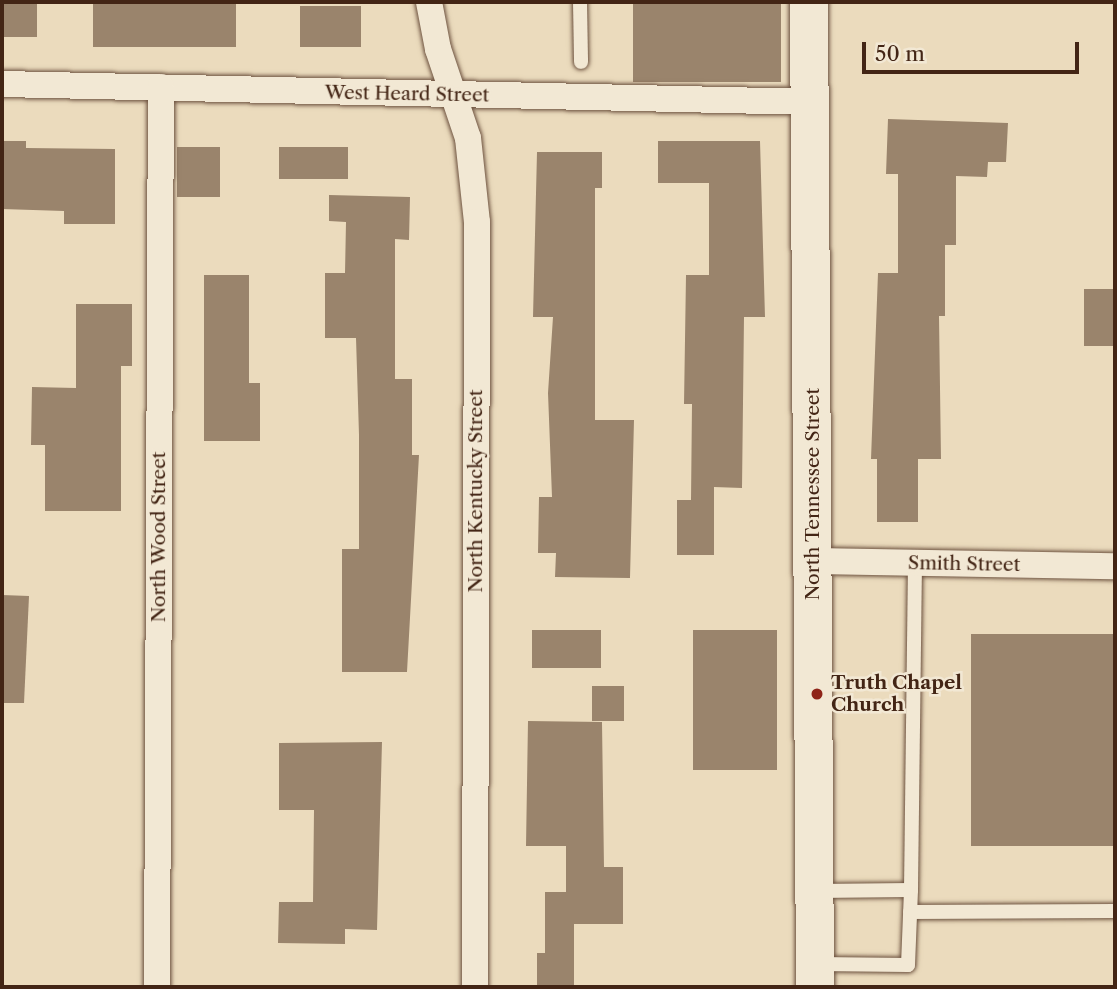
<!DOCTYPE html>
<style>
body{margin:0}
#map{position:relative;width:1117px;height:989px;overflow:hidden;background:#ebdbbd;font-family:"Libre Caslon Text",serif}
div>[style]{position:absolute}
.building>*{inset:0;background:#9a846c;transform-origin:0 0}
.roads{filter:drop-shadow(0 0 2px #6d523f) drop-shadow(0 0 2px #6d523f)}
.lane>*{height:14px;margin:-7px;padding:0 7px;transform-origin:7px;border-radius:7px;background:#f2e8d4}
.street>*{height:26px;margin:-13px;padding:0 13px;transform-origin:13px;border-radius:13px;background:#f2e8d4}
.secondary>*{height:38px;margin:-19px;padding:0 19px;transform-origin:19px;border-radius:19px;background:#f2e8d4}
.dots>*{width:19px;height:19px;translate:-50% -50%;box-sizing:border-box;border:4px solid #f2e8d4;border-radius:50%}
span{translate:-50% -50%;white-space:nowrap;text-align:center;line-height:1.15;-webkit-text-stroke:5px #f2e8d4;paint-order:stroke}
.street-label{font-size:19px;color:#432515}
.poi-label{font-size:19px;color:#432515;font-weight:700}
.left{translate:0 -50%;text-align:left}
.frame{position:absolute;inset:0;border:4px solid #432515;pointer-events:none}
.scale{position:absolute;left:862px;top:42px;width:217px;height:32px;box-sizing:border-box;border:4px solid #432515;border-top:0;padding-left:9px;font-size:21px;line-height:24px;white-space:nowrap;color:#432515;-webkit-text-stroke:5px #f2e8d4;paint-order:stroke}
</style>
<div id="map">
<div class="building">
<div style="left:2px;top:2px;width:35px;height:35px"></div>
<div style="left:236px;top:2px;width:45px;height:143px;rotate:90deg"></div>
<div style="left:633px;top:2px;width:148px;height:80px"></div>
<div style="left:300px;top:6px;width:61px;height:41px"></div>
<div style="clip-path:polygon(888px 119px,1008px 123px,1006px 162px,988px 162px,987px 177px,956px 176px,956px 245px,945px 245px,945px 316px,939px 316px,941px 459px,918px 459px,918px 522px,877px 522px,877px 459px,871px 459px,878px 273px,898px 273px,898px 174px,886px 174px)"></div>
<div style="clip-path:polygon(2px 141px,26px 141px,26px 148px,115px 149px,115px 224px,64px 224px,64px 211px,2px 209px)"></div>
<div style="clip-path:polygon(658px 141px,760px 141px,765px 317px,744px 317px,742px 488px,714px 487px,714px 555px,677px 555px,677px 500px,691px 500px,692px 404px,684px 404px,686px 275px,709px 275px,709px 183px,658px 183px)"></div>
<div style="left:177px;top:147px;width:43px;height:50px"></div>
<div style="left:279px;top:147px;width:69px;height:32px"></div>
<div style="clip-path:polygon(537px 152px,602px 152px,602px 188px,595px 188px,595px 420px,634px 420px,630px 578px,555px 577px,556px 553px,538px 553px,539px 497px,552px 497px,548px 393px,553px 317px,533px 317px)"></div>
<div style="clip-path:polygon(329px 195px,410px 197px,409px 240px,395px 239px,395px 379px,412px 379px,412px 455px,419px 455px,407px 672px,342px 672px,342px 549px,359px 549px,359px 435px,356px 338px,325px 338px,325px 273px,345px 273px,346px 222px,329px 221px)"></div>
<div style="clip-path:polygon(204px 275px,249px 275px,249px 383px,260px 383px,260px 441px,204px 441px)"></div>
<div style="left:1084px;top:289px;width:31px;height:57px"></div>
<div style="clip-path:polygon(76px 304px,132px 304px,132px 366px,121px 366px,121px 511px,45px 511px,45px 445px,31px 445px,32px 387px,76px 388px)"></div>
<div style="clip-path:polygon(2px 595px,29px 596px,24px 703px,2px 703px)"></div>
<div style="left:532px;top:630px;width:69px;height:38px"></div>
<div style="left:693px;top:630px;width:84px;height:140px"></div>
<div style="left:971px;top:634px;width:144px;height:212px"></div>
<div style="left:592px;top:686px;width:32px;height:35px"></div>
<div style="clip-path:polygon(528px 721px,602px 722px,604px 867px,623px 867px,623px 924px,574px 924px,574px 987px,537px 987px,537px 953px,545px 953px,545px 892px,566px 892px,566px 846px,526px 846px)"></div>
<div style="clip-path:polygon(382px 742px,377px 930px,345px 929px,345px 944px,278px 943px,279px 902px,313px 902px,314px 810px,279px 810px,279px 743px)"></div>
</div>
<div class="roads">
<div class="lane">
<div style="left:580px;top:2px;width:60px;rotate:89deg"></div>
<div style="left:816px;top:891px;width:95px;rotate:-0.6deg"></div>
<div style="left:911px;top:890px;width:327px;rotate:-89.3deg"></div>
<div style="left:910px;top:912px;width:205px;rotate:-0.3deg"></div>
<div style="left:817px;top:964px;width:91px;rotate:0.6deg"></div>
<div style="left:908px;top:965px;width:75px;rotate:-87.7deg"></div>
</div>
<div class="street">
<div style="left:429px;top:2px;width:48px;rotate:79.2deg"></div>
<div style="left:438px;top:49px;width:94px;rotate:71.4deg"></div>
<div style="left:468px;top:138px;width:84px;rotate:83.9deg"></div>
<div style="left:477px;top:222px;width:765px;rotate:90.15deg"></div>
<div style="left:2px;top:84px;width:810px;rotate:1.27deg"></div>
<div style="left:814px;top:561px;width:301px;rotate:1deg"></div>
<div style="left:157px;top:987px;width:900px;rotate:-89.75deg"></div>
</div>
<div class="secondary">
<div style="left:809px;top:2px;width:985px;rotate:89.65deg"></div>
</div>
</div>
<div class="dots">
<div style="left:817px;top:694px;background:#8f2418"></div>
</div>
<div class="street-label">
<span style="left:407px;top:94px;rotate:1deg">West Heard Street</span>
<span style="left:476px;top:491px;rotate:-90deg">North Kentucky Street</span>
<span style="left:813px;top:494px;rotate:-90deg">North Tennessee Street</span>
<span style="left:159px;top:537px;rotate:-90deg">North Wood Street</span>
<span style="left:964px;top:564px;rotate:1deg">Smith Street</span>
</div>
<div class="poi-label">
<span class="left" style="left:831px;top:694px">Truth Chapel<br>Church</span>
</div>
<div class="frame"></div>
<div class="scale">50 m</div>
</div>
